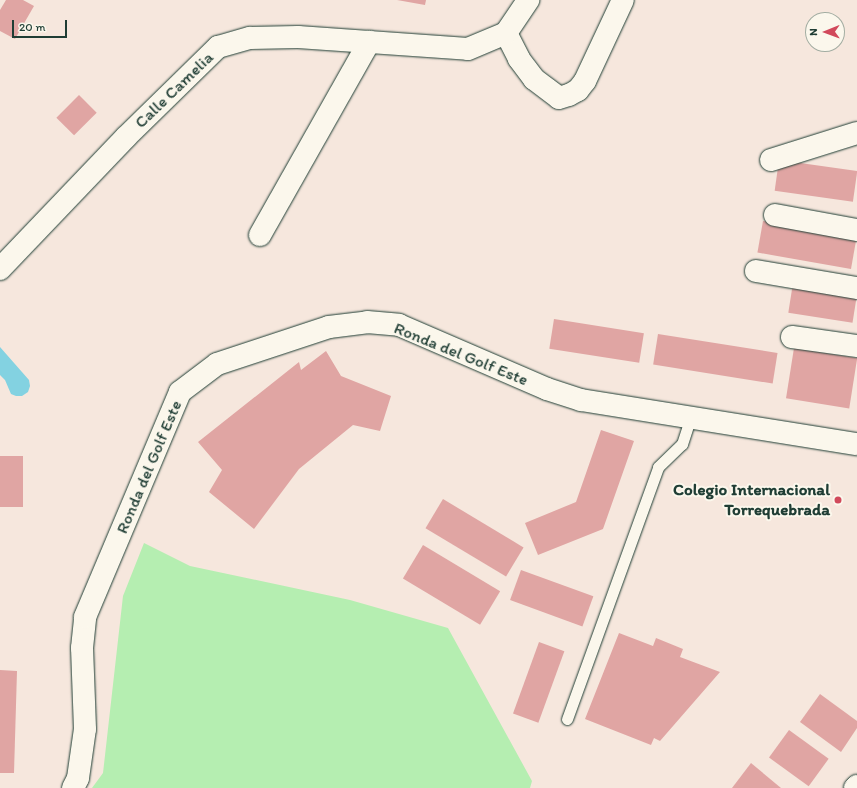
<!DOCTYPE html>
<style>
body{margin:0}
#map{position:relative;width:857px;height:788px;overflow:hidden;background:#f6e7dd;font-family:Itim,sans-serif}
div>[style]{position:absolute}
.green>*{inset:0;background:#b5eeb1}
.water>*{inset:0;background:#83d2e1}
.building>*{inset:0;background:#e0a5a3;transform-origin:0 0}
.roads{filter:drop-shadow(0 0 1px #1f3d34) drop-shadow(0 0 1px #1f3d34)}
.lane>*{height:11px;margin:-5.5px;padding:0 5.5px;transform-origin:5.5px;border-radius:5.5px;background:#fbf7ec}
.street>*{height:22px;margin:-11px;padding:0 11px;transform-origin:11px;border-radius:11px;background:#fbf7ec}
.dots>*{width:11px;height:11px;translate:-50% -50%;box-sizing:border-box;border:2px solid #fbf7ec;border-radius:50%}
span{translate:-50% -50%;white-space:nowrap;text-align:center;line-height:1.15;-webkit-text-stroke:4px #fbf7ec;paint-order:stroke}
.street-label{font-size:17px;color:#1f3d34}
.poi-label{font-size:17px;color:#1f3d34;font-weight:700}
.right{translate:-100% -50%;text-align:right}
.north{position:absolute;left:805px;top:12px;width:40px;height:40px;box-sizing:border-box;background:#fbf7ec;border:1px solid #a3ada2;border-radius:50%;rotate:269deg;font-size:11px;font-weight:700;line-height:16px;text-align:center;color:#1f3d34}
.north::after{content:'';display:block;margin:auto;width:14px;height:18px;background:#d1495b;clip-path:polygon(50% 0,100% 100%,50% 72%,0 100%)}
.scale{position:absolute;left:12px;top:20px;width:55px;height:18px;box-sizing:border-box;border:2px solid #1f3d34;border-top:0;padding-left:5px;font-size:12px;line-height:14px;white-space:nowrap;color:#1f3d34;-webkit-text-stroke:3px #fbf7ec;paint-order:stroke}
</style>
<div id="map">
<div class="green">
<div style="clip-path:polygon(144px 543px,190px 566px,350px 600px,448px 628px,532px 781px,530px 788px,92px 788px,103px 773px,123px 596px)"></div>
</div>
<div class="water">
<div style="clip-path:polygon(0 347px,29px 380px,30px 386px,28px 392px,22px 396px,16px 396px,11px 394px,5px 380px,0 375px)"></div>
</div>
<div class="building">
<div style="clip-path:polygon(6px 0,23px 0,34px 6px,15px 39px,0 31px,0 10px)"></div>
<div style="clip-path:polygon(397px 0,426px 0,425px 5px)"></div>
<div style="left:79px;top:95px;width:25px;height:32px;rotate:45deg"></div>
<div style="left:779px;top:160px;width:79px;height:31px;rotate:8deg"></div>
<div style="left:763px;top:221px;width:95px;height:32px;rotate:10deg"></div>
<div style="left:793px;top:283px;width:65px;height:30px;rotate:9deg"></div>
<div style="left:554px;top:319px;width:91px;height:30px;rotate:9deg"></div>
<div style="left:658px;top:334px;width:121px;height:31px;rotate:9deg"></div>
<div style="left:794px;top:348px;width:64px;height:51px;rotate:9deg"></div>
<div style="clip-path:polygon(326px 351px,341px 376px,391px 396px,380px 431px,353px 425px,299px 469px,254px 529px,209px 492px,222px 470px,198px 442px,299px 362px,301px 370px)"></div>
<div style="clip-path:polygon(601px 430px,634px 441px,603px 529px,538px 555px,525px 523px,576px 502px)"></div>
<div style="left:0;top:456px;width:23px;height:51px"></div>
<div style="left:443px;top:499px;width:94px;height:34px;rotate:31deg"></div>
<div style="left:423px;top:545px;width:90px;height:39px;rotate:31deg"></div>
<div style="left:521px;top:570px;width:77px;height:32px;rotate:20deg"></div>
<div style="clip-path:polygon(619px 633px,653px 646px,656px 638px,683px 649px,680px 657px,720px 672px,660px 741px,654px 738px,651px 745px,585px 719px)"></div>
<div style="left:539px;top:642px;width:27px;height:76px;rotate:20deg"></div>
<div style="clip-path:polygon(0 670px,17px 671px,14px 773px,0 773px)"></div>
<div style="clip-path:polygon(820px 694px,857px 721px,857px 728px,841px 752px,800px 722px)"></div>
<div style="left:789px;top:730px;width:49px;height:34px;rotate:36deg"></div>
<div style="clip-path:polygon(751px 763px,781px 788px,732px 788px)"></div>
</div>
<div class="roads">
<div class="lane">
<div style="left:567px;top:719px;width:268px;rotate:-70.1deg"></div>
<div style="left:658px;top:467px;width:33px;rotate:-44deg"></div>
<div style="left:682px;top:444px;width:28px;rotate:-72deg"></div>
</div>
<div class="street">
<div style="left:506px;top:33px;width:29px;rotate:63deg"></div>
<div style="left:519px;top:59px;width:25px;rotate:53deg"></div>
<div style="left:534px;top:79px;width:31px;rotate:37deg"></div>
<div style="left:559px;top:98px;width:10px;rotate:-17deg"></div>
<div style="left:569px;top:95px;width:10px;rotate:-29deg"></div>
<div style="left:578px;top:90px;width:11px;rotate:-52deg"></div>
<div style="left:585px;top:81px;width:89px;rotate:-64.9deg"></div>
<div style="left:771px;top:160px;width:90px;rotate:-17.4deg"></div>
<div style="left:775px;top:215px;width:83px;rotate:10.4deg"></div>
<div style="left:260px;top:235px;width:222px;rotate:-60.5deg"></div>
<div style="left:0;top:269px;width:182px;rotate:-46.3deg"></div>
<div style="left:126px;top:137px;width:129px;rotate:-44.4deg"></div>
<div style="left:218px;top:47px;width:33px;rotate:-16deg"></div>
<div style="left:250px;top:38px;width:48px;rotate:-1.2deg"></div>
<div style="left:298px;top:37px;width:170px;rotate:4deg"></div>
<div style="left:468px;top:49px;width:41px;rotate:-22.8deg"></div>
<div style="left:506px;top:33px;width:40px;rotate:-56deg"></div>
<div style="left:756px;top:271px;width:102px;rotate:9.6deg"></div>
<div style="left:792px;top:337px;width:66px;rotate:7.9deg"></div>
<div style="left:73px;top:788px;width:11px;rotate:-63deg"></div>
<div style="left:78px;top:778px;width:49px;rotate:-81.9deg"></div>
<div style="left:85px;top:729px;width:81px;rotate:-92.1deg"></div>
<div style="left:82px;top:648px;width:31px;rotate:-84deg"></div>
<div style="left:85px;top:617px;width:244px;rotate:-67.1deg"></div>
<div style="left:180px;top:392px;width:46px;rotate:-37.1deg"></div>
<div style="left:217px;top:364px;width:118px;rotate:-18.3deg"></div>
<div style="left:329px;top:327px;width:38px;rotate:-7deg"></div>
<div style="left:367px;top:322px;width:32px;rotate:5deg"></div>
<div style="left:399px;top:325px;width:161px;rotate:23.4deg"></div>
<div style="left:547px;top:389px;width:36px;rotate:18deg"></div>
<div style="left:581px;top:400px;width:279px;rotate:9.1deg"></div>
<div style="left:855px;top:788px;width:3px;rotate:-45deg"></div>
</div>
</div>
<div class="dots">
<div style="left:838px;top:500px;background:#d1495b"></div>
</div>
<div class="street-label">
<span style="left:174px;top:90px;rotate:-44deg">Calle Camelia</span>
<span style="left:461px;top:354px;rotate:22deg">Ronda del Golf Este</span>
<span style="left:149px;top:467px;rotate:-67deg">Ronda del Golf Este</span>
</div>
<div class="poi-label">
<span class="right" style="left:830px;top:500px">Colegio Internacional<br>Torrequebrada</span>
</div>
<div class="north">N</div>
<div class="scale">20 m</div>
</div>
